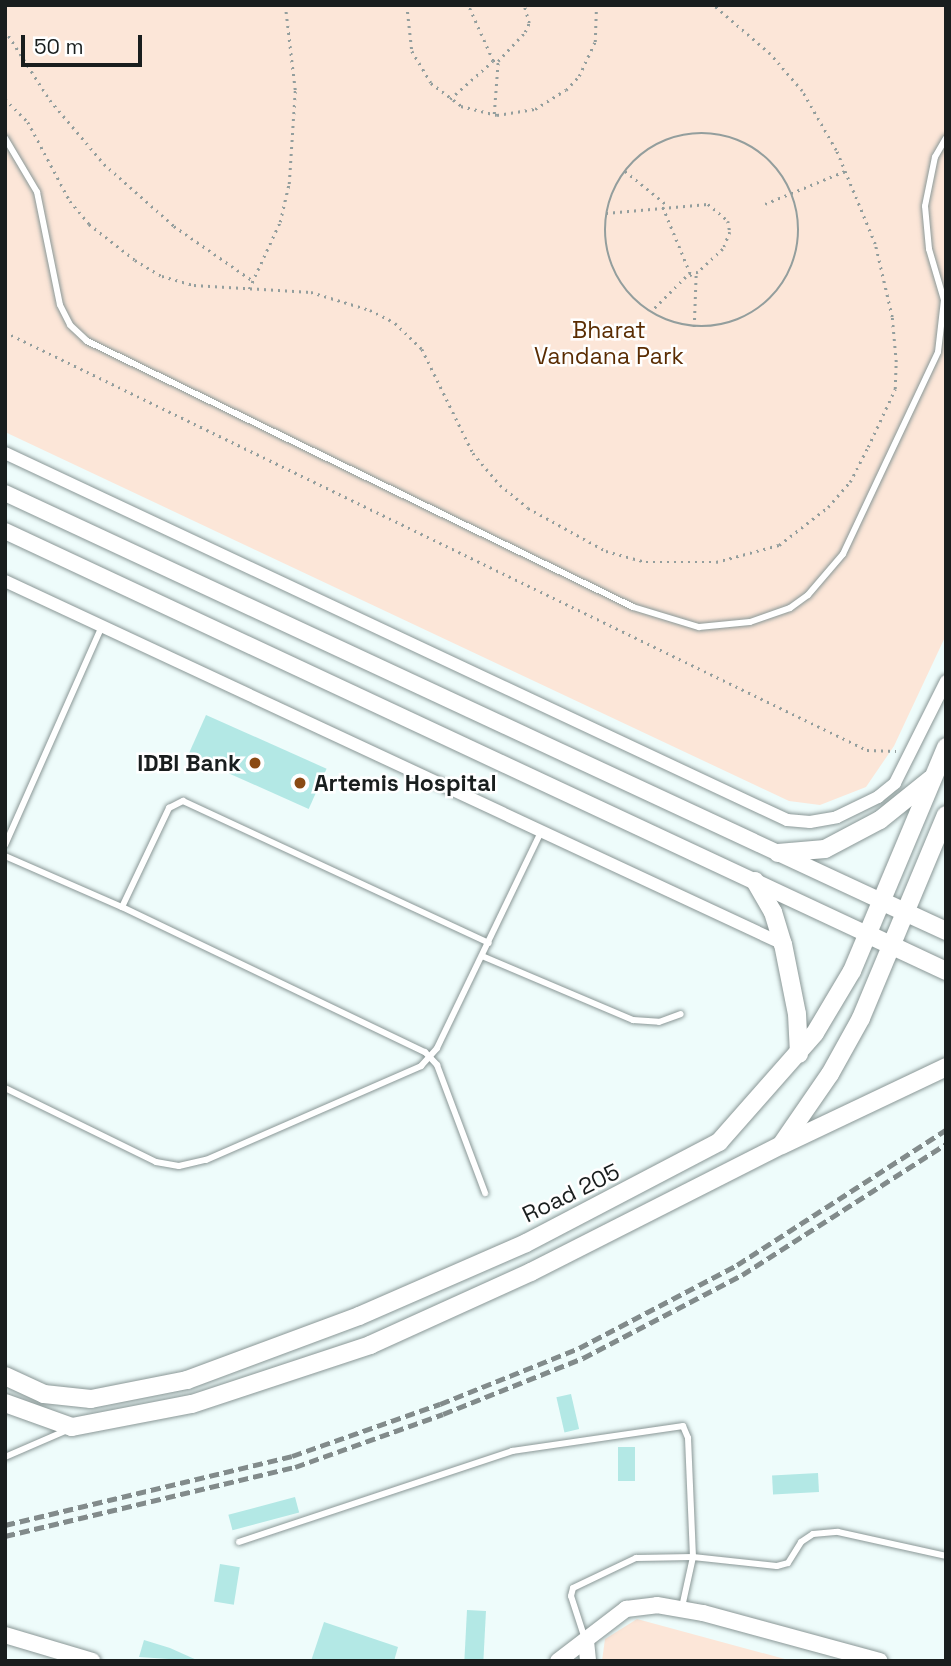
<!DOCTYPE html>
<style>
body{margin:0}
#map{position:relative;width:951px;height:1666px;overflow:hidden;background:#eefcfb;font-family:"Space Grotesk",sans-serif}
div>[style]{position:absolute}
.green>*{inset:0;background:#fce6d8}
.building>*{inset:0;background:#b3e8e5;transform-origin:0 0}
.path>*{height:2.5px;margin-top:-1.25px;transform-origin:0;background:repeating-linear-gradient(90deg,#939e9d 0 2px,transparent 0 7px)}
.path>.ring{margin:-1.25px;padding:0;box-sizing:content-box;background:none;border:2.5px solid #939e9d;border-radius:50%}
.roads{filter:drop-shadow(0 0 2px #8a9796) drop-shadow(0 0 2px #8a9796)}
.service>*{height:6px;margin:-3px;padding:0 3px;transform-origin:3px;border-radius:3px;background:#fff}
.minor>*{height:12px;margin:-6px;padding:0 6px;transform-origin:6px;border-radius:6px;background:#fff}
.tertiary>*{height:16px;margin:-8px;padding:0 8px;transform-origin:8px;border-radius:8px;background:#fff}
.secondary>*{height:18px;margin:-9px;padding:0 9px;transform-origin:9px;border-radius:9px;background:#fff}
.rail>*{height:4.5px;margin-top:-2.25px;transform-origin:0;background:repeating-linear-gradient(90deg,#828b8b 0 10px,transparent 0 15px)}
.dots>*{width:19px;height:19px;translate:-50% -50%;box-sizing:border-box;border:4px solid #fff;border-radius:50%}
span{translate:-50% -50%;white-space:nowrap;text-align:center;line-height:1.15;-webkit-text-stroke:5px #fff;paint-order:stroke}
.park-label{font-size:23px;color:#5a2c02}
.poi-label{font-size:23px;color:#191e1e;font-weight:700}
.right{translate:-100% -50%;text-align:right}
.left{translate:0 -50%;text-align:left}
.street-label{font-size:23px;color:#191e1e}
.frame{position:absolute;inset:0;border:7px solid #191e1e;pointer-events:none}
.scale{position:absolute;left:21px;top:35px;width:121px;height:32px;box-sizing:border-box;border:4px solid #191e1e;border-top:0;padding-left:9px;font-size:21px;line-height:24px;white-space:nowrap;color:#191e1e;-webkit-text-stroke:5px #fff;paint-order:stroke}
</style>
<div id="map">
<div class="green">
<div style="clip-path:polygon(5px 5px,946px 5px,946px 635px,894px 746px,866px 787px,820px 805px,789px 801px,5px 432px)"></div>
<div style="clip-path:polygon(637px 1619px,792px 1661px,602px 1661px,605px 1639px)"></div>
</div>
<div class="building">
<div style="left:206px;top:715px;width:132px;height:44px;rotate:24deg"></div>
<div style="left:571px;top:1394px;width:36px;height:15px;rotate:77deg"></div>
<div style="left:618px;top:1447px;width:17px;height:34px"></div>
<div style="left:818px;top:1473px;width:19px;height:46px;rotate:87deg"></div>
<div style="left:295px;top:1497px;width:16px;height:69px;rotate:75deg"></div>
<div style="left:220px;top:1564px;width:20px;height:38px;rotate:9deg"></div>
<div style="left:467px;top:1610px;width:19px;height:51px;rotate:3deg"></div>
<div style="clip-path:polygon(324px 1622px,398px 1647px,394px 1661px,311px 1661px)"></div>
<div style="clip-path:polygon(144px 1640px,170px 1648px,199px 1661px,139px 1657px)"></div>
</div>
<div class="path">
<div style="left:407px;top:5px;width:46px;rotate:83.8deg"></div>
<div style="left:412px;top:51px;width:37px;rotate:59deg"></div>
<div style="left:431px;top:83px;width:38px;rotate:37deg"></div>
<div style="left:461px;top:106px;width:37px;rotate:14deg"></div>
<div style="left:497px;top:115px;width:38px;rotate:-9deg"></div>
<div style="left:535px;top:109px;width:36px;rotate:-32deg"></div>
<div style="left:566px;top:90px;width:19px;rotate:-47deg"></div>
<div style="left:579px;top:76px;width:38px;rotate:-65deg"></div>
<div style="left:595px;top:42px;width:37px;rotate:-88deg"></div>
<div style="left:5px;top:30px;width:83px;rotate:57.3deg"></div>
<div style="left:50px;top:100px;width:84px;rotate:49.8deg"></div>
<div style="left:104px;top:164px;width:94px;rotate:41.5deg"></div>
<div style="left:174px;top:226px;width:96px;rotate:34.8deg"></div>
<div style="left:493px;top:61px;width:5px"></div>
<div style="left:498px;top:61px;width:40px;rotate:-47deg"></div>
<div style="left:525px;top:32px;width:10px;rotate:-66deg"></div>
<div style="left:529px;top:23px;width:19px;rotate:-106deg"></div>
<div style="left:5px;top:99px;width:33px;rotate:45deg"></div>
<div style="left:28px;top:122px;width:89px;rotate:62deg"></div>
<div style="left:70px;top:201px;width:30px;rotate:50deg"></div>
<div style="left:89px;top:224px;width:58px;rotate:38deg"></div>
<div style="left:135px;top:260px;width:31px;rotate:31deg"></div>
<div style="left:162px;top:276px;width:33px;rotate:16deg"></div>
<div style="left:194px;top:285px;width:117px;rotate:3.4deg"></div>
<div style="left:311px;top:292px;width:62px;rotate:17deg"></div>
<div style="left:370px;top:310px;width:28px;rotate:27deg"></div>
<div style="left:395px;top:323px;width:37px;rotate:44deg"></div>
<div style="left:422px;top:349px;width:116px;rotate:63.9deg"></div>
<div style="left:473px;top:453px;width:42px;rotate:49.8deg"></div>
<div style="left:500px;top:485px;width:36px;rotate:39deg"></div>
<div style="left:528px;top:508px;width:89px;rotate:28.9deg"></div>
<div style="left:606px;top:551px;width:41px;rotate:15.4deg"></div>
<div style="left:646px;top:562px;width:70px"></div>
<div style="left:716px;top:562px;width:65px;rotate:-15.1deg"></div>
<div style="left:779px;top:545px;width:62px;rotate:-37.8deg"></div>
<div style="left:828px;top:507px;width:33px;rotate:-49deg"></div>
<div style="left:850px;top:482px;width:39px;rotate:-63deg"></div>
<div style="left:868px;top:447px;width:64px;rotate:-65deg"></div>
<div style="left:895px;top:389px;width:27px;rotate:-88deg"></div>
<div style="left:896px;top:362px;width:45px;rotate:-95.1deg"></div>
<div style="left:892px;top:317px;width:75px;rotate:-103.1deg"></div>
<div style="left:875px;top:244px;width:102px;rotate:-112.5deg"></div>
<div style="left:836px;top:150px;width:68px;rotate:-120deg"></div>
<div style="left:802px;top:91px;width:49px;rotate:-130.9deg"></div>
<div style="left:770px;top:54px;width:75px;rotate:-139.3deg"></div>
<div style="left:450px;top:99px;width:57px;rotate:-41.5deg"></div>
<div style="left:493px;top:61px;width:61px;rotate:-114.1deg"></div>
<div style="left:494px;top:114px;width:53px;rotate:-85.7deg"></div>
<div class="ring" style="left:605px;top:133px;width:191.5px;height:191.5px"></div>
<div style="left:625px;top:171px;width:54px;rotate:39deg"></div>
<div style="left:765px;top:204px;width:87px;rotate:-22.4deg"></div>
<div style="left:663px;top:207px;width:74px;rotate:67.6deg"></div>
<div style="left:606px;top:213px;width:102px;rotate:-5deg"></div>
<div style="left:708px;top:204px;width:26px;rotate:40deg"></div>
<div style="left:728px;top:221px;width:11px;rotate:80deg"></div>
<div style="left:730px;top:232px;width:18px;rotate:112deg"></div>
<div style="left:723px;top:249px;width:34px;rotate:137deg"></div>
<div style="left:698px;top:272px;width:13px;rotate:157deg"></div>
<div style="left:686px;top:277px;width:48px;rotate:135deg"></div>
<div style="left:249px;top:289px;width:74px;rotate:-65.2deg"></div>
<div style="left:280px;top:222px;width:39px;rotate:-77deg"></div>
<div style="left:289px;top:184px;width:94px;rotate:-86.3deg"></div>
<div style="left:295px;top:90px;width:86px;rotate:-96.7deg"></div>
<div style="left:694px;top:327px;width:54px;rotate:-87.9deg"></div>
<div style="left:5px;top:332px;width:958px;rotate:25.87deg"></div>
<div style="left:867px;top:750px;width:29px;rotate:2deg"></div>
</div>
<div class="roads">
<div class="service">
<div style="left:5px;top:138px;width:63px;rotate:59.3deg"></div>
<div style="left:37px;top:192px;width:115px;rotate:78.5deg"></div>
<div style="left:60px;top:305px;width:22px;rotate:63deg"></div>
<div style="left:70px;top:325px;width:23px;rotate:43deg"></div>
<div style="left:87px;top:341px;width:607px;rotate:25.97deg"></div>
<div style="left:633px;top:607px;width:69px;rotate:16.9deg"></div>
<div style="left:699px;top:627px;width:51px;rotate:-5.6deg"></div>
<div style="left:750px;top:622px;width:42px;rotate:-19.3deg"></div>
<div style="left:790px;top:608px;width:22px;rotate:-36deg"></div>
<div style="left:808px;top:595px;width:54px;rotate:-49.5deg"></div>
<div style="left:843px;top:554px;width:223px;rotate:-64.8deg"></div>
<div style="left:938px;top:352px;width:52px;rotate:-83.4deg"></div>
<div style="left:944px;top:300px;width:53px;rotate:-106.4deg"></div>
<div style="left:929px;top:249px;width:43px;rotate:-95.3deg"></div>
<div style="left:925px;top:206px;width:50px;rotate:-78.5deg"></div>
<div style="left:935px;top:157px;width:22px;rotate:-60deg"></div>
<div style="left:5px;top:845px;width:240px;rotate:-66.1deg"></div>
<div style="left:5px;top:856px;width:128px;rotate:23.6deg"></div>
<div style="left:122px;top:907px;width:336px;rotate:25.6deg"></div>
<div style="left:425px;top:1052px;width:18px;rotate:47deg"></div>
<div style="left:437px;top:1065px;width:137px;rotate:69.4deg"></div>
<div style="left:122px;top:907px;width:110px;rotate:-64.6deg"></div>
<div style="left:169px;top:808px;width:16px;rotate:-27deg"></div>
<div style="left:183px;top:801px;width:337px;rotate:24.9deg"></div>
<div style="left:482px;top:956px;width:164px;rotate:23deg"></div>
<div style="left:633px;top:1020px;width:26px;rotate:4deg"></div>
<div style="left:659px;top:1022px;width:23px;rotate:-20deg"></div>
<div style="left:5px;top:1088px;width:168px;rotate:26.1deg"></div>
<div style="left:156px;top:1162px;width:23px;rotate:10deg"></div>
<div style="left:179px;top:1166px;width:28px;rotate:-13deg"></div>
<div style="left:206px;top:1160px;width:235px;rotate:-23.6deg"></div>
<div style="left:421px;top:1066px;width:24px;rotate:-48deg"></div>
<div style="left:437px;top:1048px;width:240px;rotate:-64.3deg"></div>
<div style="left:5px;top:1457px;width:68px;rotate:-23.5deg"></div>
<div style="left:239px;top:1542px;width:288px;rotate:-18.4deg"></div>
<div style="left:512px;top:1451px;width:173px;rotate:-8.3deg"></div>
<div style="left:683px;top:1426px;width:13px;rotate:67deg"></div>
<div style="left:688px;top:1438px;width:119px;rotate:87.6deg"></div>
<div style="left:693px;top:1557px;width:51px;rotate:102.4deg"></div>
<div style="left:585px;top:1639px;width:45px;rotate:-108deg"></div>
<div style="left:571px;top:1596px;width:8px;rotate:-76deg"></div>
<div style="left:573px;top:1588px;width:70px;rotate:-25.5deg"></div>
<div style="left:636px;top:1558px;width:57px;rotate:-1deg"></div>
<div style="left:693px;top:1557px;width:84px;rotate:6.1deg"></div>
<div style="left:777px;top:1566px;width:11px;rotate:-15deg"></div>
<div style="left:788px;top:1563px;width:25px;rotate:-58deg"></div>
<div style="left:801px;top:1542px;width:14px;rotate:-34deg"></div>
<div style="left:813px;top:1534px;width:25px;rotate:-5deg"></div>
<div style="left:838px;top:1532px;width:111px;rotate:12.5deg"></div>
</div>
<div class="minor">
<div style="left:5px;top:453px;width:864px;rotate:25.14deg"></div>
<div style="left:787px;top:820px;width:23px;rotate:5deg"></div>
<div style="left:810px;top:822px;width:27px;rotate:-10deg"></div>
<div style="left:837px;top:817px;width:46px;rotate:-26deg"></div>
<div style="left:878px;top:797px;width:22px;rotate:-39deg"></div>
<div style="left:895px;top:783px;width:114px;rotate:-63.4deg"></div>
<div style="left:5px;top:581px;width:859px;rotate:25.01deg"></div>
</div>
<div class="tertiary">
<div style="left:5px;top:493px;width:966px;rotate:24.97deg"></div>
<div style="left:5px;top:531px;width:952px;rotate:25.06deg"></div>
<div style="left:5px;top:1635px;width:91px;rotate:16.6deg"></div>
<div style="left:586px;top:1641px;width:20px;rotate:84deg"></div>
<div style="left:558px;top:1661px;width:86px;rotate:-37.4deg"></div>
<div style="left:626px;top:1609px;width:31px;rotate:-7deg"></div>
<div style="left:657px;top:1605px;width:47px;rotate:9.9deg"></div>
<div style="left:703px;top:1613px;width:183px;rotate:15.2deg"></div>
</div>
<div class="secondary">
<div style="left:778px;top:853px;width:47px;rotate:-4.9deg"></div>
<div style="left:825px;top:849px;width:62px;rotate:-27.8deg"></div>
<div style="left:880px;top:820px;width:65px;rotate:-38.8deg"></div>
<div style="left:755px;top:881px;width:36px;rotate:60deg"></div>
<div style="left:773px;top:912px;width:34px;rotate:73deg"></div>
<div style="left:783px;top:944px;width:71px;rotate:78.7deg"></div>
<div style="left:797px;top:1014px;width:40px;rotate:87.1deg"></div>
<div style="left:881px;top:901px;width:72px;rotate:24.8deg"></div>
<div style="left:867px;top:934px;width:87px;rotate:25.1deg"></div>
<div style="left:782px;top:1145px;width:182px;rotate:-25.4deg"></div>
<div style="left:5px;top:1376px;width:43px;rotate:24.8deg"></div>
<div style="left:44px;top:1394px;width:47px;rotate:6.1deg"></div>
<div style="left:91px;top:1399px;width:98px;rotate:-11.2deg"></div>
<div style="left:187px;top:1380px;width:184px;rotate:-20.4deg"></div>
<div style="left:359px;top:1316px;width:182px;rotate:-23.6deg"></div>
<div style="left:526px;top:1243px;width:218px;rotate:-27.6deg"></div>
<div style="left:719px;top:1142px;width:145px;rotate:-48.6deg"></div>
<div style="left:815px;top:1033px;width:72px;rotate:-59.2deg"></div>
<div style="left:852px;top:971px;width:243px;rotate:-67.2deg"></div>
<div style="left:5px;top:1403px;width:71px;rotate:19.7deg"></div>
<div style="left:72px;top:1427px;width:122px;rotate:-10.9deg"></div>
<div style="left:192px;top:1404px;width:188px;rotate:-18.3deg"></div>
<div style="left:370px;top:1345px;width:177px;rotate:-24.4deg"></div>
<div style="left:531px;top:1272px;width:280px;rotate:-26.9deg"></div>
<div style="left:781px;top:1145px;width:86px;rotate:-55.4deg"></div>
<div style="left:830px;top:1074px;width:64px;rotate:-61deg"></div>
<div style="left:861px;top:1018px;width:220px;rotate:-67.3deg"></div>
</div>
</div>
<div class="rail">
<div style="left:5px;top:1525px;width:295px;rotate:-13.5deg"></div>
<div style="left:292px;top:1456px;width:157px;rotate:-19.4deg"></div>
<div style="left:440px;top:1404px;width:150px;rotate:-21.9deg"></div>
<div style="left:579px;top:1348px;width:178px;rotate:-27.7deg"></div>
<div style="left:737px;top:1265px;width:249px;rotate:-32.9deg"></div>
<div style="left:5px;top:1536px;width:298px;rotate:-13.4deg"></div>
<div style="left:295px;top:1467px;width:157px;rotate:-19.7deg"></div>
<div style="left:443px;top:1414px;width:151px;rotate:-21.8deg"></div>
<div style="left:583px;top:1358px;width:179px;rotate:-27.6deg"></div>
<div style="left:742px;top:1275px;width:242px;rotate:-32.7deg"></div>
</div>
<div class="dots">
<div style="left:255px;top:763px;background:#8a4a13"></div>
<div style="left:300px;top:783px;background:#8a4a13"></div>
</div>
<div class="park-label">
<span style="left:609px;top:343px">Bharat<br>Vandana Park</span>
</div>
<div class="poi-label">
<span class="right" style="left:241px;top:763px">IDBI Bank</span>
<span class="left" style="left:314px;top:783px">Artemis Hospital</span>
</div>
<div class="street-label">
<span style="left:571px;top:1193px;rotate:-26deg">Road 205</span>
</div>
<div class="frame"></div>
<div class="scale">50 m</div>
</div>
